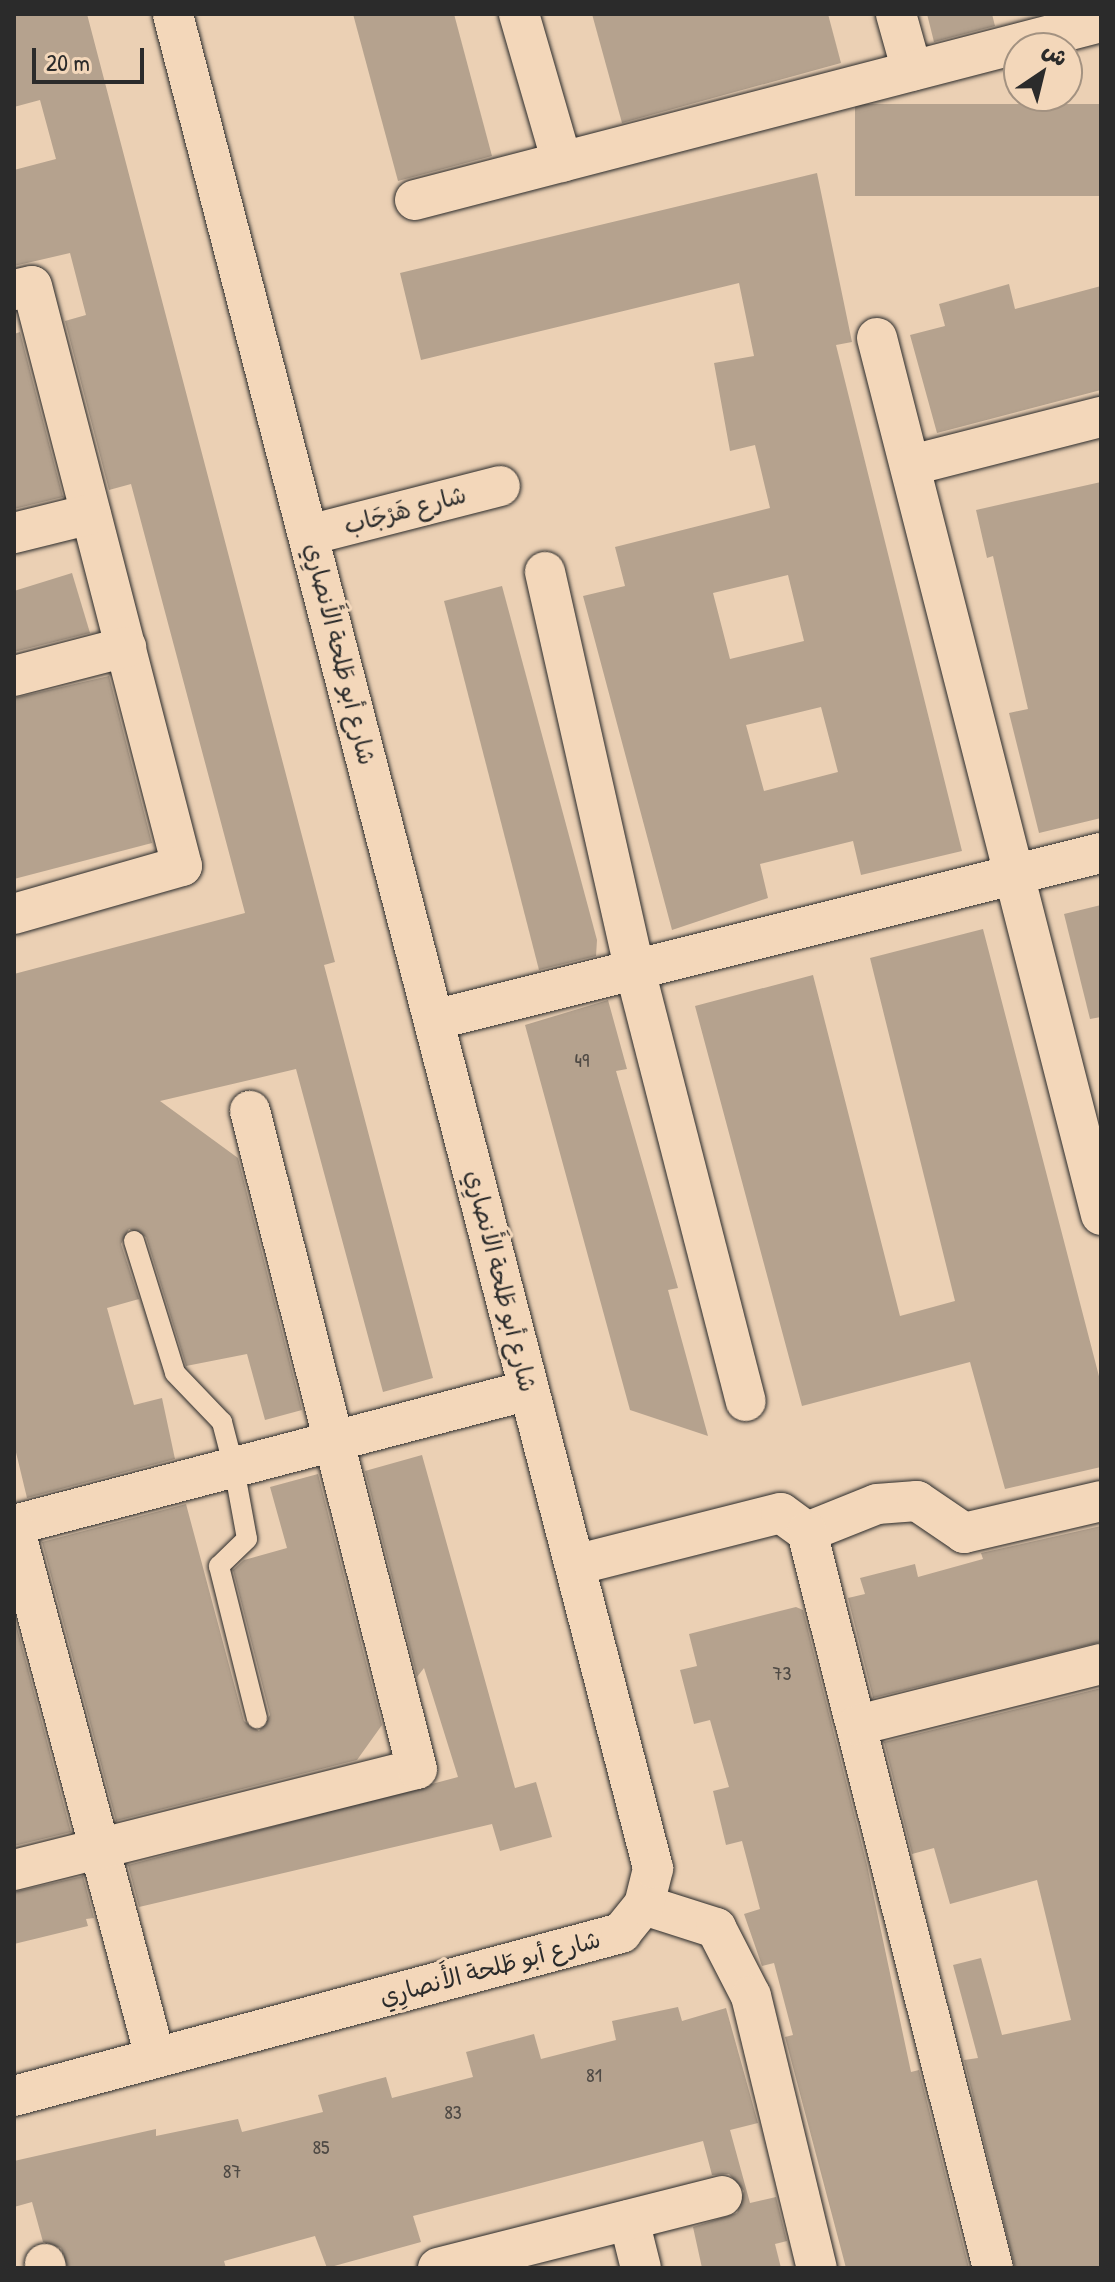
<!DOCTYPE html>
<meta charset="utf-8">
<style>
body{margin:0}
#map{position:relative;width:1115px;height:2282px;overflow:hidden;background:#ebd0b4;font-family:"Patrick Hand","Playpen Sans Arabic",sans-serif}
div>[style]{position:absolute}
.building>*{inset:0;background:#b5a28e;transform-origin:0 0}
.roads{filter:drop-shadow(0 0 2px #2b2b2b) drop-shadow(0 0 2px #2b2b2b)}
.service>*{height:20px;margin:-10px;padding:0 10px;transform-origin:10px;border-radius:10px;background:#f3d7ba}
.minor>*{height:40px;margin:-20px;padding:0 20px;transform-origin:20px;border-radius:20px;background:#f3d7ba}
span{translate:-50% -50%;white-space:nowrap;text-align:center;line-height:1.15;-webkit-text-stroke:6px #f3d7ba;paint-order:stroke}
.number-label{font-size:20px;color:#4e4944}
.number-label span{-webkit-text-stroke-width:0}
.street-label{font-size:24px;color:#2b2b2b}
.frame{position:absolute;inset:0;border:16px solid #2b2b2b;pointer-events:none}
.north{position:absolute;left:1003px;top:32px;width:80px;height:80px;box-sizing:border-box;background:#f3d7ba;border:2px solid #a39281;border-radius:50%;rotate:35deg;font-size:22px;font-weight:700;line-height:32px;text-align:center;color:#2b2b2b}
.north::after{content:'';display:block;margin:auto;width:28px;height:36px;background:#2b2b2b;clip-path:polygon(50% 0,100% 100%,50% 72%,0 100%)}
.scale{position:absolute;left:32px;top:48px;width:112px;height:36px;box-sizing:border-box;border:4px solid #2b2b2b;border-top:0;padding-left:10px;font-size:24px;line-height:28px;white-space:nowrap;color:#2b2b2b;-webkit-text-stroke:6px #f3d7ba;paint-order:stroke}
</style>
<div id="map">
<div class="building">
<div style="clip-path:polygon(14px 14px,87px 14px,335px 962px,324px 965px,433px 1378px,383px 1392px,296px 1069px,160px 1101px,238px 1158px,302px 1410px,265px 1420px,247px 1354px,186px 1366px,146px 1237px,129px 1229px,121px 1244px,139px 1299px,107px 1308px,134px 1405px,162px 1398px,175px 1459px,27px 1498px,14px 1444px,14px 974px,245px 913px,131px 484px,109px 490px,65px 321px,86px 315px,70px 253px,14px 266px,14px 170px,56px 159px,40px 100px,14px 107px)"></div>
<div style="clip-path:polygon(353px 14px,454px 14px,492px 156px,398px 181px)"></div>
<div style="clip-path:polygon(592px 14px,828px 14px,841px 63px,622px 123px)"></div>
<div style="clip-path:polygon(927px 14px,992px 14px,995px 26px,934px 42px)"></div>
<div style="left:1101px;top:104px;width:92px;height:246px;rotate:90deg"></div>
<div style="clip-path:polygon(evenodd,817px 173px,852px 342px,836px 345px,962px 851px,861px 875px,853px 841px,760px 864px,768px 898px,672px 930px,583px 596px,625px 586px,615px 547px,770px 508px,755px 445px,730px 451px,714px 363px,754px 356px,739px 283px,421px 360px,400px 273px,817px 173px,788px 575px,804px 641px,730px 659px,713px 593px,788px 575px,817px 173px,821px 707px,838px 772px,764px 791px,746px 725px,821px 707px)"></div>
<div style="clip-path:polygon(1009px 284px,1015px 309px,1101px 286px,1101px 390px,937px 433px,910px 335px,945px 326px,939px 304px)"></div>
<div style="clip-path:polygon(20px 332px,63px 497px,14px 509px,14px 334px)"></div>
<div style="clip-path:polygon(1101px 482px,1101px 818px,1039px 833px,1009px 713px,1028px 709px,993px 556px,987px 558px,976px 510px)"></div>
<div style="clip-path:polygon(72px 573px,90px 633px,14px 652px,14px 591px)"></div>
<div style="clip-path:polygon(502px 586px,597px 940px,596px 956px,539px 970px,444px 601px)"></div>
<div style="clip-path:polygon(109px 676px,152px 843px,14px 879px,14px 698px)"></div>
<div style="clip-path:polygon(1101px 905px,1101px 1017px,1090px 1019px,1064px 914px)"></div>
<div style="clip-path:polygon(983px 929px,1101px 1384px,1101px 1467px,1005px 1489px,970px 1362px,802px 1406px,695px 1006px,813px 975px,900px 1316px,955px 1301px,870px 958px)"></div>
<div style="clip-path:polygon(608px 1000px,627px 1069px,616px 1071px,678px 1288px,668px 1290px,708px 1436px,630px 1410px,525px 1025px)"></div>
<div style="clip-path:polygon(422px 1455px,515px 1788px,536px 1782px,552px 1837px,500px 1851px,492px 1824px,139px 1907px,128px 1865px,458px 1777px,424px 1668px,417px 1677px,365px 1471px)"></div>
<div style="clip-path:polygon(318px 1474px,382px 1725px,357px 1760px,116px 1821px,42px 1542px,186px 1504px,244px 1721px,259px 1731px,270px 1715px,233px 1570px,244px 1560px,287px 1548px,270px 1487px)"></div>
<div style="clip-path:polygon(1101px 1526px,1101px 1642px,873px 1698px,848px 1598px,865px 1594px,860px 1578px,915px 1564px,918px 1577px,983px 1559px,981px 1553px)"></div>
<div style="clip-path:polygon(796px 1607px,803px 1610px,867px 1865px,911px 2072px,919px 2070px,969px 2268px,846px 2268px,785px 2037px,793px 2035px,774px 1963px,762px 1966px,744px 1914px,760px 1909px,742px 1841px,726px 1845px,713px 1791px,729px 1787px,710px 1720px,694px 1724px,680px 1670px,697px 1666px,689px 1634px)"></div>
<div style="clip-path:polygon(14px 1616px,71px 1832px,14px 1846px)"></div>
<div style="clip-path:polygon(1101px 1688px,1101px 2268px,1015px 2268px,964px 2060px,978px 2058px,953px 1965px,981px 1958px,1002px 2035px,1071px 2020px,1037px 1880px,950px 1904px,934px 1848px,912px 1854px,884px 1742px)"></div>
<div style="clip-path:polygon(83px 1876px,94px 1918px,86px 1919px,88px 1926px,14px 1944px,14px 1892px)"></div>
<div style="clip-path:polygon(678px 2007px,682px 2021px,726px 2008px,758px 2123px,730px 2130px,750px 2203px,776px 2197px,787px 2241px,775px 2244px,781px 2268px,702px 2268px,693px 2227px,737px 2213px,744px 2191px,729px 2174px,712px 2175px,703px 2141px,413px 2216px,421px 2242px,327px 2268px,315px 2236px,224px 2261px,226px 2268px,68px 2268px,61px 2248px,43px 2242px,32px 2202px,14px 2207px,14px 2161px,156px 2129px,156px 2136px,238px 2119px,242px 2132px,323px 2112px,318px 2095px,386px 2077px,392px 2098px,473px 2077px,466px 2052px,534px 2034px,541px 2059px,616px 2040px,612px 2021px)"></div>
</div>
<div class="roads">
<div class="service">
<div style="left:134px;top:1241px;width:138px;rotate:72.7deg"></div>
<div style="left:175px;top:1373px;width:68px;rotate:46.2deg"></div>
<div style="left:222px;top:1422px;width:48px;rotate:75.4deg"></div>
<div style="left:234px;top:1468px;width:72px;rotate:79.6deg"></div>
<div style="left:247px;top:1539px;width:39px;rotate:136deg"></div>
<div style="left:219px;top:1566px;width:157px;rotate:76deg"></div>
</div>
<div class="minor">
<div style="left:519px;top:14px;width:154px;rotate:73.8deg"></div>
<div style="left:896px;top:14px;width:59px;rotate:74.3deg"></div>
<div style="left:415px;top:200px;width:709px;rotate:-14.55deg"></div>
<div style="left:14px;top:290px;width:18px;rotate:-13deg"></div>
<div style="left:32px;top:286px;width:599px;rotate:75.5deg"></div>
<div style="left:182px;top:866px;width:175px;rotate:164.1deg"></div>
<div style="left:877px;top:338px;width:905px;rotate:75.67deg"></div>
<div style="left:912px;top:465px;width:195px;rotate:-14.3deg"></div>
<div style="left:14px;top:533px;width:79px;rotate:-13.9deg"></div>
<div style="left:309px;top:535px;width:197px;rotate:-14.4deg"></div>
<div style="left:545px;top:572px;width:408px;rotate:77.3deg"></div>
<div style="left:635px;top:970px;width:445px;rotate:75.6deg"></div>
<div style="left:14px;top:676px;width:116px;rotate:-14.5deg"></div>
<div style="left:434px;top:1020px;width:688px;rotate:-14.06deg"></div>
<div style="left:14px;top:1525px;width:532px;rotate:-14.69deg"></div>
<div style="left:14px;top:1527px;width:548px;rotate:75.1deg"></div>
<div style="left:807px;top:1532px;width:75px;rotate:-21.8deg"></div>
<div style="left:877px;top:1504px;width:40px;rotate:-4.3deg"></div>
<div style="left:917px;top:1501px;width:57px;rotate:34.2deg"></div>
<div style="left:964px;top:1533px;width:141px;rotate:-13.1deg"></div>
<div style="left:575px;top:1565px;width:212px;rotate:-14.2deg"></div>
<div style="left:781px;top:1513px;width:32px;rotate:36deg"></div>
<div style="left:807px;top:1532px;width:759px;rotate:75.82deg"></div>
<div style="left:858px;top:1725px;width:251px;rotate:-14.1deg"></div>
<div style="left:14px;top:1870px;width:415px;rotate:-14.1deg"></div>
<div style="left:417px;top:1769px;width:679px;rotate:-104.24deg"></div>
<div style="left:644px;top:1905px;width:76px;rotate:17.7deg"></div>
<div style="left:716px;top:1928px;width:76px;rotate:62.8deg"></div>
<div style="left:751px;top:1996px;width:280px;rotate:76.4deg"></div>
<div style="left:14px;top:2096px;width:629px;rotate:-15.03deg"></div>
<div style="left:621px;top:1933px;width:36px;rotate:-51deg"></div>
<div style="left:644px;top:1905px;width:38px;rotate:-76deg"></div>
<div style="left:653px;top:1868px;width:1915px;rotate:-104.52deg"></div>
<div style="left:629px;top:2220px;width:49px;rotate:76deg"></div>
<div style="left:45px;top:2264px;width:4px;rotate:76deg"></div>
<div style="left:438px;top:2268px;width:293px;rotate:-14.2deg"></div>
</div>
</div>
<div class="number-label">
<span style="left:582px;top:1059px">49</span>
<span style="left:782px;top:1672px">73</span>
<span style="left:594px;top:2074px">81</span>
<span style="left:453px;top:2111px">83</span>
<span style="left:321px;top:2146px">85</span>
<span style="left:232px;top:2170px">87</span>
</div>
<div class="street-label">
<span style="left:405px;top:510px;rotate:-15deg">شارع هَرْجَاب</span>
<span style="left:340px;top:654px;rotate:76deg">شارع أبو طَلحة الأَنصارِي</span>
<span style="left:501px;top:1281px;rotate:76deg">شارع أبو طَلحة الأَنصارِي</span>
<span style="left:490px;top:1968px;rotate:-15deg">شارع أبو طَلحة الأَنصارِي</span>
</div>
<div class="frame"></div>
<div class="north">ش</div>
<div class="scale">20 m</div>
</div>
